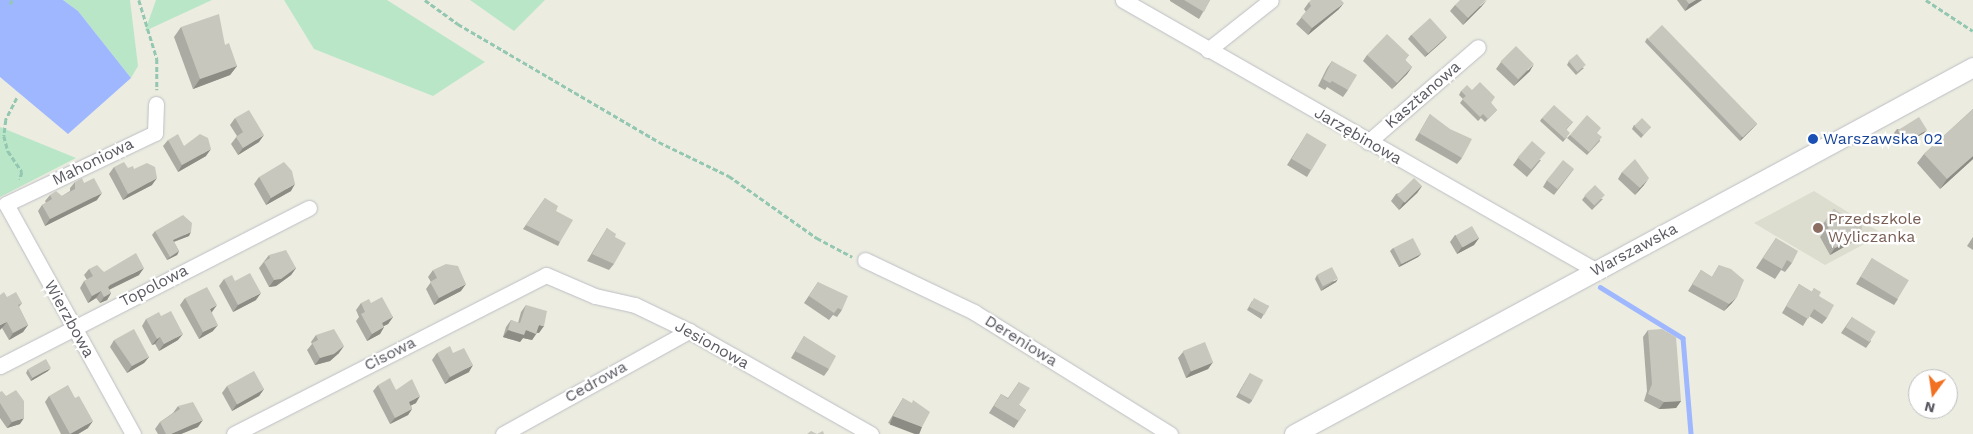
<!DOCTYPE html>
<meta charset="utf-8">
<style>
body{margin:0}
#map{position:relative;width:1973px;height:434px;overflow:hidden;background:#ecede0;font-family:"Work Sans",sans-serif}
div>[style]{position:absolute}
.education>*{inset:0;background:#dcddcf}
.green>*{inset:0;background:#bae6c8}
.water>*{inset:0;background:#9eb7ff}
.stream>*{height:4.5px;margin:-2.25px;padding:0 2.25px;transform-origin:2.25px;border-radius:2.25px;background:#9eb7ff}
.path>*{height:2.5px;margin-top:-1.25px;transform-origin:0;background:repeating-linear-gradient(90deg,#93c7b1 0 5px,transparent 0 7.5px)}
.roads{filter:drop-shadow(0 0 1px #bdbdc5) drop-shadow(0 0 1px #bdbdc5)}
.minor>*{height:15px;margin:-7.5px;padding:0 7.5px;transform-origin:7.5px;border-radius:7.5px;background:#fff}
.tertiary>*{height:19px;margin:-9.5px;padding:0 9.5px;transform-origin:9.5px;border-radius:9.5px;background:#fff}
.wall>*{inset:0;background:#acaba3}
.shaded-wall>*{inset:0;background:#8c8b84;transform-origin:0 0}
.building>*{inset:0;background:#c8c7bd;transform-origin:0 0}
.dots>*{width:14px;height:14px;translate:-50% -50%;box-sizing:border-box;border:2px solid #fff;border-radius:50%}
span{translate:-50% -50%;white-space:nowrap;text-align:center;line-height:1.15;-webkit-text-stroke:4.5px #fff;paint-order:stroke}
.street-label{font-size:16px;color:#595a62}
.transit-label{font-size:16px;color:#164399}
.left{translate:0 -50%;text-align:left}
.education-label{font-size:16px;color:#785e54}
.north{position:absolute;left:1908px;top:369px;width:50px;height:50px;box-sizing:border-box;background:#fff;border:1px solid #bdbdc0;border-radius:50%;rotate:194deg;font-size:14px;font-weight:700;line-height:20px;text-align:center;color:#595a62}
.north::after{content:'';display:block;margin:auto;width:18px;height:22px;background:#f17021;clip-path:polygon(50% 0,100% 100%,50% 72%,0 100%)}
</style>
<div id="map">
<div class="education">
<div style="clip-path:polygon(1814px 191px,1883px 234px,1825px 265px,1754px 223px)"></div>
</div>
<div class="green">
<div style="clip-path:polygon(63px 0,130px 0,138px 66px,131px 78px,78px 11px)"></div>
<div style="clip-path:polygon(156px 0,212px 0,145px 31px)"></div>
<div style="clip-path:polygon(284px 0,387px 0,485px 62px,433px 96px,314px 49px)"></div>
<div style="clip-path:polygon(470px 0,545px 0,514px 31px)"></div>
<div style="clip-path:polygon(0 127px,76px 158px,0 197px)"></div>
</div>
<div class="water">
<div style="clip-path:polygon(0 0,63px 0,78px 11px,131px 78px,68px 134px,0 77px)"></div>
</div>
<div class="stream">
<div style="left:1600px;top:287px;width:97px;rotate:31.6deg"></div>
<div style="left:1683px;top:338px;width:96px;rotate:85.2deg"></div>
</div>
<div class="path">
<div style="left:139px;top:0;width:62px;rotate:73deg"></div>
<div style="left:157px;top:59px;width:31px;rotate:90deg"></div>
<div style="left:425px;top:0;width:41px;rotate:36deg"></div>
<div style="left:458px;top:24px;width:233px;rotate:30.4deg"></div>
<div style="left:659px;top:142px;width:78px;rotate:25.9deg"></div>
<div style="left:729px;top:176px;width:108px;rotate:35.2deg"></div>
<div style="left:817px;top:238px;width:40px;rotate:28deg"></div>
<div style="left:1926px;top:0;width:56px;rotate:33.4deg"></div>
<div style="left:10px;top:4px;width:4px;rotate:-63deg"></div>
<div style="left:17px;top:98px;width:25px;rotate:117deg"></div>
<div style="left:6px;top:120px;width:16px;rotate:97deg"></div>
<div style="left:4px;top:136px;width:16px;rotate:75deg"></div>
<div style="left:8px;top:151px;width:25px;rotate:56deg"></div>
<div style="left:22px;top:172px;width:8px;rotate:104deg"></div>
</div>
<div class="roads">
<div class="minor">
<div style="left:1123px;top:0;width:544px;rotate:29.77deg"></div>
<div style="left:1208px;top:50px;width:80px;rotate:-38.4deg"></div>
<div style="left:1368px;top:142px;width:145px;rotate:-40.8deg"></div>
<div style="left:6px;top:204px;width:263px;rotate:61.1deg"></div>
<div style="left:6px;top:204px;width:165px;rotate:-25.5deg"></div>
<div style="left:155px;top:133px;width:29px;rotate:-88deg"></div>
<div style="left:865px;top:260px;width:121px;rotate:25.5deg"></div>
<div style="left:974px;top:312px;width:231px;rotate:31.9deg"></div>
<div style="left:0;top:366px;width:347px;rotate:-27.1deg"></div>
<div style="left:234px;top:434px;width:350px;rotate:-27deg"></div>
<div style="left:546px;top:275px;width:53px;rotate:23.2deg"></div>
<div style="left:595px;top:296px;width:41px;rotate:12.7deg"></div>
<div style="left:635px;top:305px;width:60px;rotate:25.7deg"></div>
<div style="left:689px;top:331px;width:209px;rotate:29.5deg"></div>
<div style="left:503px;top:434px;width:213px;rotate:-29deg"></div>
</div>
<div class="tertiary">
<div style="left:1294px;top:434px;width:772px;rotate:-28.39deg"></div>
</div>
</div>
<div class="wall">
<div style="clip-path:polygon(1170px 0,1210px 0,1199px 19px,1170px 1px)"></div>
<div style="clip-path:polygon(1677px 0,1702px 0,1685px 11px)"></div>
<div style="clip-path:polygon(1309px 2px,1339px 9px,1308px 35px,1296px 24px,1306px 12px,1304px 9px)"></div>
<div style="clip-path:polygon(1455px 5px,1482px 6px,1463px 25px,1450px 11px)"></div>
<div style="clip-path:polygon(181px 27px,225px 45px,237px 66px,230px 75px,193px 89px,174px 37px)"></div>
<div style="clip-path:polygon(1411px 35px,1447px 37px,1444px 40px,1425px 57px,1408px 39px)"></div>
<div style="clip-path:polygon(1647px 38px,1757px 124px,1740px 141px,1645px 42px)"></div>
<div style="clip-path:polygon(1367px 55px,1409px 55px,1405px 60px,1412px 67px,1407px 74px,1392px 89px,1363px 61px)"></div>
<div style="clip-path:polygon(1332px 61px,1348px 90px,1343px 97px,1327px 87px,1325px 90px,1318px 86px,1327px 68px)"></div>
<div style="clip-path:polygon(1569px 61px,1584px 68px,1576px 75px,1567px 65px)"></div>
<div style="clip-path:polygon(1501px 62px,1530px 71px,1514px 86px,1496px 69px)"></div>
<div style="clip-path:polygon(1472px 90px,1491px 103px,1497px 110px,1485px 122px,1481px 118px,1478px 121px,1460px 103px,1463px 99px,1459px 95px,1461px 91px)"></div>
<div style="clip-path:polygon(1973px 109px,1973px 159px,1940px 189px,1917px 163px,1924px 154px)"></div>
<div style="clip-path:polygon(1430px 114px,1462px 158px,1457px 164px,1415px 140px)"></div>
<div style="clip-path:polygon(235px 118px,259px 142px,238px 155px,231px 144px,237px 136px,230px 125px)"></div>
<div style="clip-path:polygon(1542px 118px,1573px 122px,1566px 130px,1567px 137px,1563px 142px,1540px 121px)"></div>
<div style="clip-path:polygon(1634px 125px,1651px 127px,1641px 138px,1632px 129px)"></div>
<div style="clip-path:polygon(1897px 129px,1924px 133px,1901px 146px,1894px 133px)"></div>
<div style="clip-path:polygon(1307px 133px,1311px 170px,1307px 177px,1287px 165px)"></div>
<div style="clip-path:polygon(1598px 134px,1600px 141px,1587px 155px,1567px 138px,1570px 135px)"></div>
<div style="clip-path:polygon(168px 140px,184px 146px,206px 156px,178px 172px,163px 146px)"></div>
<div style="clip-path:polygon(1518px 158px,1541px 160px,1527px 177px,1513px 165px)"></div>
<div style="clip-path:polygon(114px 167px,134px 169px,152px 185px,123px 200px,109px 174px)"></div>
<div style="clip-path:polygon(1574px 169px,1554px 195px,1543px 187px,1547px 180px)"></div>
<div style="clip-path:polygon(1622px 172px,1644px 185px,1635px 195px,1618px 179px)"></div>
<div style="clip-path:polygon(259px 177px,291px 191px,266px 205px,254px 184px)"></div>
<div style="clip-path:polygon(75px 182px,84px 183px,97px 200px,45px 226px,38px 211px,42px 205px,46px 203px,45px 201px,50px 195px,62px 196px,70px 191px,70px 188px)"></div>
<div style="clip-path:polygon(1422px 186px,1417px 193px,1399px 210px,1391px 201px,1396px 194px)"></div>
<div style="clip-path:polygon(1585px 196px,1603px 199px,1592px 210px,1582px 200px)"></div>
<div style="clip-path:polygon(545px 198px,556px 211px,560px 242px,558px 246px,523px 229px)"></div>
<div style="clip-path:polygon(1834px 209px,1861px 234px,1856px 240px,1830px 255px,1820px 237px,1823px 233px,1820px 228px)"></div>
<div style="clip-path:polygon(607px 228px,615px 237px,614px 264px,609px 270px,587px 261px)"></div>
<div style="clip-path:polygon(155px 231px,189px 236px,174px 242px,179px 251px,177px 255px,167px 260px,152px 235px)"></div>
<div style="clip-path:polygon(1455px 235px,1479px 238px,1474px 245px,1457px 254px,1450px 242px)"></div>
<div style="clip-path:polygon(1973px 237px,1973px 250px,1967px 246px)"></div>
<div style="clip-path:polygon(1776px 238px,1792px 263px,1785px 272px,1781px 270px,1775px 279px,1756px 268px)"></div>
<div style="clip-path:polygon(1393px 248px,1421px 254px,1418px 257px,1399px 267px,1390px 251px)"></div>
<div style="clip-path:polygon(269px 255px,296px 268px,291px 275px,276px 286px,269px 287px,259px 268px)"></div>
<div style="clip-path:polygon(1872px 258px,1898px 299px,1894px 305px,1856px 284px)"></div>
<div style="clip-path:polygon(1719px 265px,1732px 303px,1724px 311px,1688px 291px,1701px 270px,1712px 277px)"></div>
<div style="clip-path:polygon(89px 269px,104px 272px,139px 275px,109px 290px,111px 293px,107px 300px,100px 303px,96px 298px,88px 303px,80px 288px,84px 281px,87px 280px,84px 275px)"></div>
<div style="clip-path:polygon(433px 270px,461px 291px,434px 305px,426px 289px,431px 282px,428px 277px)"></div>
<div style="clip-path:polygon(1317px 275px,1336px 282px,1321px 291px,1315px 279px)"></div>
<div style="clip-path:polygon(224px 279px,235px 281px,256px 300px,233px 312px,219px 286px)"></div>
<div style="clip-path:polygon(818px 282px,842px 310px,837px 317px,833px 315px,829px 320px,804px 303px)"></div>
<div style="clip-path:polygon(1799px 284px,1812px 292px,1814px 288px,1819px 296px,1827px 318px,1822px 324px,1809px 316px,1803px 326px,1782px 313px)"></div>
<div style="clip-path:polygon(7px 297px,22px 303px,19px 307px,28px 325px,23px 332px,9px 340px,2px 328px)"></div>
<div style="clip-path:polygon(185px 298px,212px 312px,213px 331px,199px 339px,180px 305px)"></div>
<div style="clip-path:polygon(1252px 301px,1269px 306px,1261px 319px,1247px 310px)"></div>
<div style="clip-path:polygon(361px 303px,371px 303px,393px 317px,388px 324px,384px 326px,384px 327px,380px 334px,367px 341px,356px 321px,359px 317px,356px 310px)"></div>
<div style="clip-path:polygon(526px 305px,539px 333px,537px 333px,532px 340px,523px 338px,520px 342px,503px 337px,506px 327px,511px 320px,518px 323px,521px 312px)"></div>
<div style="clip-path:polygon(161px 316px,178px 340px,159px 351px,155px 344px,152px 345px,142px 326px,146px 319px)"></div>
<div style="clip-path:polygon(1852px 317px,1871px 341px,1866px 348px,1841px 333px)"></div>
<div style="clip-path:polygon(1648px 330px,1681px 401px,1676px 408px,1659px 409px,1644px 401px,1647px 391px,1643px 337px)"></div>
<div style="clip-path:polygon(316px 335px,339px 353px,330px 361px,315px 365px,307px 350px,312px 344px,311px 342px)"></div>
<div style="clip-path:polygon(804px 336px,829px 369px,824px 376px,791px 358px)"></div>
<div style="clip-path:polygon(114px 340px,149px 357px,144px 363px,127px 373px,110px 347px)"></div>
<div style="clip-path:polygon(1183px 352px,1213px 362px,1208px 369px,1186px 378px,1178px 358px)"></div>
<div style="clip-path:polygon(437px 353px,453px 353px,469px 372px,445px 384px,432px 360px)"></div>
<div style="clip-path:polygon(28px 369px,48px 371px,31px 381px,26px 373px)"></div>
<div style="clip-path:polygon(1250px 373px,1252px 401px,1249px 404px,1236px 397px)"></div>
<div style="clip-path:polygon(1019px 382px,1019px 405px,1026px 410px,1014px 428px,989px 413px,1001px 394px,1008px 398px)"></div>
<div style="clip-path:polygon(378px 385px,396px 390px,416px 403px,411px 405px,412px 409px,408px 415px,390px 424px,373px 391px)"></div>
<div style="clip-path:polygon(227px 386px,264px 389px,259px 396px,232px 411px,222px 393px)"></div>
<div style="clip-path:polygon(0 392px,6px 396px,20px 424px,7px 428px,0 418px)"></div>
<div style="clip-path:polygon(49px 396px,75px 398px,88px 428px,78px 434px,61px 434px,45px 402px)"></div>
<div style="clip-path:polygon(903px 398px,922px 427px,917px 434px,888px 423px)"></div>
<div style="clip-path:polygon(178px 406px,198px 427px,181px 434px,158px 434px,155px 429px,160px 422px,173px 413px)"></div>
</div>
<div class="shaded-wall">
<div style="clip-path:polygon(1487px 0,1482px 6px,1463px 25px,1468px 18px)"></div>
<div style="clip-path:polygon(1696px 0,1702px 0,1685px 11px,1689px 4px)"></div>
<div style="clip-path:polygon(1344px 3px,1339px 9px,1308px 35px,1312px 28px)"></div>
<div style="clip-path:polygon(1447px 37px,1444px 40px,1425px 57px,1427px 54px)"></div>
<div style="clip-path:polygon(1534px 64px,1530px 71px,1514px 86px,1519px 80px)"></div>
<div style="clip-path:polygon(237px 66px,230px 75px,193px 89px,200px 79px)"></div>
<div style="clip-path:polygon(1412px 67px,1407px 74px,1392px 89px,1397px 83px)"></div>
<div style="clip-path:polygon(1757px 124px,1740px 141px,1742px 137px)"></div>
<div style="clip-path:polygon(1927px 130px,1924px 133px,1901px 146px,1904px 142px)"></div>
<div style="clip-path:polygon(264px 135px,259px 142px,238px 155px,243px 148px)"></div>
<div style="clip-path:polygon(211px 149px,206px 156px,178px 172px,182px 165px)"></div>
<div style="clip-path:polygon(1973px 156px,1973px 159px,1940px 189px,1947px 179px)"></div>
<div style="clip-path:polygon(157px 178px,152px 185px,123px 200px,128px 194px)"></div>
<div style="clip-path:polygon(1649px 178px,1644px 185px,1635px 195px,1640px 188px)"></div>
<div style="clip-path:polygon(295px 184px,291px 191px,266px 205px,271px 198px)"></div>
<div style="clip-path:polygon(1422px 186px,1417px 193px,1399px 210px,1403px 203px)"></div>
<div style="clip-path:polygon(102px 193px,97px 200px,45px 226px,50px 219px)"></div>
<div style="clip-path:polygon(191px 232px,189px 236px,170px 243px,173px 240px)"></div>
<div style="clip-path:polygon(1861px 234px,1856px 240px,1830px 255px,1835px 248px)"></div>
<div style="clip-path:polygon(1479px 238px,1474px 245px,1457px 254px,1462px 247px)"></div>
<div style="clip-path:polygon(179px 251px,177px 255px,167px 260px,170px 257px)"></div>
<div style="clip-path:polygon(1421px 254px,1418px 257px,1399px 267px,1401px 264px)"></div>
<div style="clip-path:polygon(144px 268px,139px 275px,106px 291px,103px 294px,110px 285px)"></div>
<div style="clip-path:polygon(296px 268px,291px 275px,276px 286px,269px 287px,274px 280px)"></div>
<div style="clip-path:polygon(1338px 279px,1336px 282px,1321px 291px,1324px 288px)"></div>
<div style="clip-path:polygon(466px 284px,461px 291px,434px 305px,439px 298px)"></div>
<div style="clip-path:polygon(101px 291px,96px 298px,88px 303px,92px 296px)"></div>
<div style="clip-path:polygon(111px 293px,107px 300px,100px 303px,104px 297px)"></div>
<div style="clip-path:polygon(261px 293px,256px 300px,233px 312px,238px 305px)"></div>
<div style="clip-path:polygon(1737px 297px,1732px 303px,1724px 311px,1729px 304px)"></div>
<div style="clip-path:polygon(217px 305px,212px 312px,205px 315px,210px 309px)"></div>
<div style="clip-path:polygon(393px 317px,388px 324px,377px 329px,382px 323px)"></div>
<div style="clip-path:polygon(7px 322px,2px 328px,0 330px,0 325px)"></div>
<div style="clip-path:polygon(28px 325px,23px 332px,9px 340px,13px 333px)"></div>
<div style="clip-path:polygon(218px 325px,213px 331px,199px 339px,203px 332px)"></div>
<div style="clip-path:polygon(539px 325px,544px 326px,539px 333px,534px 332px)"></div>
<div style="clip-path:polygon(384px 327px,380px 334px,367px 341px,372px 334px)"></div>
<div style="clip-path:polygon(508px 330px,526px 330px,536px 334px,532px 340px,523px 338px,520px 342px,503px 337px)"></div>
<div style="clip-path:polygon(183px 334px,178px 340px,159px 351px,164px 344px)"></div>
<div style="clip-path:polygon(160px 337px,155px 344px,152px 345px,157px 339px)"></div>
<div style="clip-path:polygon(344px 346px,339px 353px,330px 361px,315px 365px,320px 358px)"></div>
<div style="clip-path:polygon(149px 357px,144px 363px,127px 373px,132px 366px)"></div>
<div style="clip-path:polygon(1213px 362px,1208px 369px,1186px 378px,1191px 371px)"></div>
<div style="clip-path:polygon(473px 365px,469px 372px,445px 384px,450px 377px)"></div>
<div style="clip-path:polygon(51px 368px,48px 371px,31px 381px,33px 377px)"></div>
<div style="clip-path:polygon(264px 389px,259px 396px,232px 411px,237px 404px)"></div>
<div style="clip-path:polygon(420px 396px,416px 403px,404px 409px,409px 402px)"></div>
<div style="clip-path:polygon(1681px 401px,1676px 408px,1659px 409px,1664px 402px)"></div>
<div style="clip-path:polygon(412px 409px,408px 415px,390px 424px,395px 418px)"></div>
<div style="left:893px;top:416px;width:31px;height:9px;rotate:21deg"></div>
<div style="clip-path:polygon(24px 418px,20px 424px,7px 428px,12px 422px)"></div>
<div style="clip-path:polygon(203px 420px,198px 427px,181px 434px,171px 434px)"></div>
<div style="clip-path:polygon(93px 421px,88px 428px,78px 434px,70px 434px)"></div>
</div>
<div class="building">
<div style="clip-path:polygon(1184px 0,1210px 0,1204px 12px)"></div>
<div style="clip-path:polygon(1311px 0,1341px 0,1344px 3px,1312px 28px,1301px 17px,1311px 6px,1309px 2px)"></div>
<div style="clip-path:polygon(1460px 0,1486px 0,1468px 18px,1455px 5px)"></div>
<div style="clip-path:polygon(1686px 0,1696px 0,1689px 4px)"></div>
<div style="clip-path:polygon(219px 14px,225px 45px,229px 43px,237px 66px,200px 79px,181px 27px)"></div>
<div style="left:1430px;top:18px;width:25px;height:25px;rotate:48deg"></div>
<div style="left:1662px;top:25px;width:137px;height:20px;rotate:46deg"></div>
<div style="clip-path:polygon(1387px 34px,1409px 55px,1405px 60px,1412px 67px,1397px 83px,1367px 55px)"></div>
<div style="left:1516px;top:46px;width:25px;height:22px;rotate:45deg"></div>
<div style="left:1577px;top:54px;width:14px;height:11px;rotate:51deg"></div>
<div style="clip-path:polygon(1332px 61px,1357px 75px,1348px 90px,1332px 81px,1330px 83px,1323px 79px)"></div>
<div style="clip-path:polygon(1480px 82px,1495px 97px,1491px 103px,1497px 110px,1488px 119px,1483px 114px,1480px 117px,1462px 99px,1466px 96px,1461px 91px,1467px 85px,1472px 90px)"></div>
<div style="clip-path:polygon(1554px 105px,1573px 122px,1566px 129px,1570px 133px,1565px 139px,1542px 118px)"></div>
<div style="clip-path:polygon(1973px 109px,1973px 156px,1947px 179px,1924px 154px)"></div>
<div style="clip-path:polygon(249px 110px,264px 135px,243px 148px,236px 137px,243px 132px,235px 118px)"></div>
<div style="clip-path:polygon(1430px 114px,1450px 129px,1472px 139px,1462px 158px,1419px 133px)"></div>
<div style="clip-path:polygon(1587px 115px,1601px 128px,1597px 133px,1602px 137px,1589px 152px,1570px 135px)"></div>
<div style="left:1919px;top:117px;width:15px;height:25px;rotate:58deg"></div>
<div style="left:1642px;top:118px;width:13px;height:11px;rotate:45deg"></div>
<div style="left:1307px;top:133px;width:23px;height:30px;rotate:31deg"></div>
<div style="clip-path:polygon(178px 134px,184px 146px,200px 134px,208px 138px,211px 149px,182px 165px,168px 140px)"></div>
<div style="left:1532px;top:141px;width:18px;height:22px;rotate:41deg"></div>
<div style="clip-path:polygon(1635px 159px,1649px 178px,1640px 188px,1622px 172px)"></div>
<div style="left:1563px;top:160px;width:14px;height:26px;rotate:39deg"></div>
<div style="clip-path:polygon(124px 162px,128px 168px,133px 166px,134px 169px,147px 163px,155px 167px,157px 178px,128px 194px,114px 167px)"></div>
<div style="clip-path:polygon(284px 162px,292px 171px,295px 184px,271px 198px,259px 177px)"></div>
<div style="clip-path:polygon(82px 178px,84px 183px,94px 178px,102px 193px,50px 219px,42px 205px,52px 199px,50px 195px,56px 191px,62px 196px,75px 189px,75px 182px)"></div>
<div style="left:1414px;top:178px;width:11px;height:24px;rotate:45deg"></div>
<div style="left:1595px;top:185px;width:14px;height:15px;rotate:45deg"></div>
<div style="clip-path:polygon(545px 198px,558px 206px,556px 211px,573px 220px,560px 242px,526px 225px)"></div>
<div style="clip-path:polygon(1834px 209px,1862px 226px,1861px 234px,1835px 248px,1825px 230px,1829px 228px,1825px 221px)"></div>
<div style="clip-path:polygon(183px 215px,192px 223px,191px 232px,173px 240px,179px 251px,170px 257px,155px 231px)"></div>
<div style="left:1472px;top:226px;width:14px;height:19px;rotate:60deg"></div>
<div style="clip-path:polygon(607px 228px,616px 234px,615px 237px,626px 243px,614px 264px,592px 254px)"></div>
<div style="left:1413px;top:238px;width:18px;height:22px;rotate:63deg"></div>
<div style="clip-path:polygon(1776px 238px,1798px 251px,1792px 263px,1787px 260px,1782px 269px,1763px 258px)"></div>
<div style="clip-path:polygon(286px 250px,296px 268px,281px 279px,274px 280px,264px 262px,270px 258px,269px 255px)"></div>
<div style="clip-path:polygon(136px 253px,144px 268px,110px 285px,108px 287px,111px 293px,104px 297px,101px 291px,92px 296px,84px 281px,93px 276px,89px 269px,97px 265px,104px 272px)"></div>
<div style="left:1872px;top:258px;width:43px;height:22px;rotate:31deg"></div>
<div style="clip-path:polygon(446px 264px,458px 266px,466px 284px,439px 298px,430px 282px,437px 278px,433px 270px)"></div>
<div style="clip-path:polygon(1719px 265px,1731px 269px,1744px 280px,1737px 297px,1729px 304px,1692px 284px,1701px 270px,1712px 277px)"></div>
<div style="left:1332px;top:267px;width:13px;height:17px;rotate:63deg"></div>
<div style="clip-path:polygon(250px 273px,261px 293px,238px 305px,224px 279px,232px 275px,235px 281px)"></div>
<div style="clip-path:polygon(818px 282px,848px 296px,842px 310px,838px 308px,834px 313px,809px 296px)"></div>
<div style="clip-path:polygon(1799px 284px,1812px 292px,1814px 288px,1821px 292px,1819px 296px,1834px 305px,1827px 318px,1814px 309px,1808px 319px,1786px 306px)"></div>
<div style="clip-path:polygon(207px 287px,217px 305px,210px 309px,218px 325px,203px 332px,185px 298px)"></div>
<div style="clip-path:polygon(4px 292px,7px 297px,16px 292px,22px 303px,18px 305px,28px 325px,13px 333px,7px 322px,0 325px,0 295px)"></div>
<div style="clip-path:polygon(382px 297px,393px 317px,382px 323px,384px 327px,372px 334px,361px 314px,365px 312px,361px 303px,369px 299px,371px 303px)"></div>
<div style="left:1254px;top:298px;width:17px;height:10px;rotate:28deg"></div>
<div style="clip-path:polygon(526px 305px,547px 311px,544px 326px,539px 325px,536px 334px,526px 330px,524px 335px,508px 330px,511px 320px,520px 323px)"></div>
<div style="clip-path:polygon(171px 311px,183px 334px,164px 344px,160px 337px,157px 339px,146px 319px,159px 312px,161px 316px)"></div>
<div style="left:1852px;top:317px;width:28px;height:12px;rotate:32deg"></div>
<div style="clip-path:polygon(134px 329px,149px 357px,132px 366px,114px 340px)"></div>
<div style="clip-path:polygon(334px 329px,344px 346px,334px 354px,320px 358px,312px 343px,318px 340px,316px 335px)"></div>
<div style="clip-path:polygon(1662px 329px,1676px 337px,1681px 401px,1664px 402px,1648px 394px,1652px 384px,1648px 330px)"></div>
<div style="clip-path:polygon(804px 336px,836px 356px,829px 369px,795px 351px)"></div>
<div style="left:1205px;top:342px;width:22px;height:24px;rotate:68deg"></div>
<div style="clip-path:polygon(450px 346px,453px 353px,464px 348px,473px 365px,450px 377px,437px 353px)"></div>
<div style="left:46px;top:359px;width:10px;height:21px;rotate:61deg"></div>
<div style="left:254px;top:371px;width:21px;height:31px;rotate:61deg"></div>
<div style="left:1250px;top:373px;width:15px;height:23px;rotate:28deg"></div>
<div style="clip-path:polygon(390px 378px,396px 390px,412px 379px,420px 396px,409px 402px,412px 409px,395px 418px,378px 385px)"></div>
<div style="clip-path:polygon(1019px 382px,1030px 388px,1019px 405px,1026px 410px,1019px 421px,994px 406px,1001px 394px,1008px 399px)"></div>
<div style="clip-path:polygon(68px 385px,75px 398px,79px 396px,93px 421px,70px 434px,49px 396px)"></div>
<div style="clip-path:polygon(16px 390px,24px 401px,24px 418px,12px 422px,0 403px,0 392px,2px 391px,6px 396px)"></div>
<div style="clip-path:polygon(903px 398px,912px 403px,913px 400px,930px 412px,922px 427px,893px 416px)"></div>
<div style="clip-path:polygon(193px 402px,203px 420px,171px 434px,166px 434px,160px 422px,180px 409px,178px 406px)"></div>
<div style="clip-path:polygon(811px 431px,817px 434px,807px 434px)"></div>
<div style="clip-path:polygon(823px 431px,824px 434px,817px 434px)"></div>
</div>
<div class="dots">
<div style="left:1813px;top:139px;background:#1a4fb4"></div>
<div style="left:1818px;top:228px;background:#8d6e63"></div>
</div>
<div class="street-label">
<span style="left:1423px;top:95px;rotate:-41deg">Kasztanowa</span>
<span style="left:1358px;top:136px;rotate:30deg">Jarzębinowa</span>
<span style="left:93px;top:162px;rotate:-26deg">Mahoniowa</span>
<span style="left:1634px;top:250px;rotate:-28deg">Warszawska</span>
<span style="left:154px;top:286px;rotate:-27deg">Topolowa</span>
<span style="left:69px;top:319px;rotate:61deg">Wierzbowa</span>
<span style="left:1021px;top:341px;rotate:32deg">Dereniowa</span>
<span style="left:712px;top:345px;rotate:29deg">Jesionowa</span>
<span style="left:390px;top:354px;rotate:-27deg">Cisowa</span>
<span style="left:596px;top:382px;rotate:-29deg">Cedrowa</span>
</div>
<div class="transit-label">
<span class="left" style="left:1823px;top:139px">Warszawska 02</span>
</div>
<div class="education-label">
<span class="left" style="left:1828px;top:228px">Przedszkole<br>Wyliczanka</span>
</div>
<div class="north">N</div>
</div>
